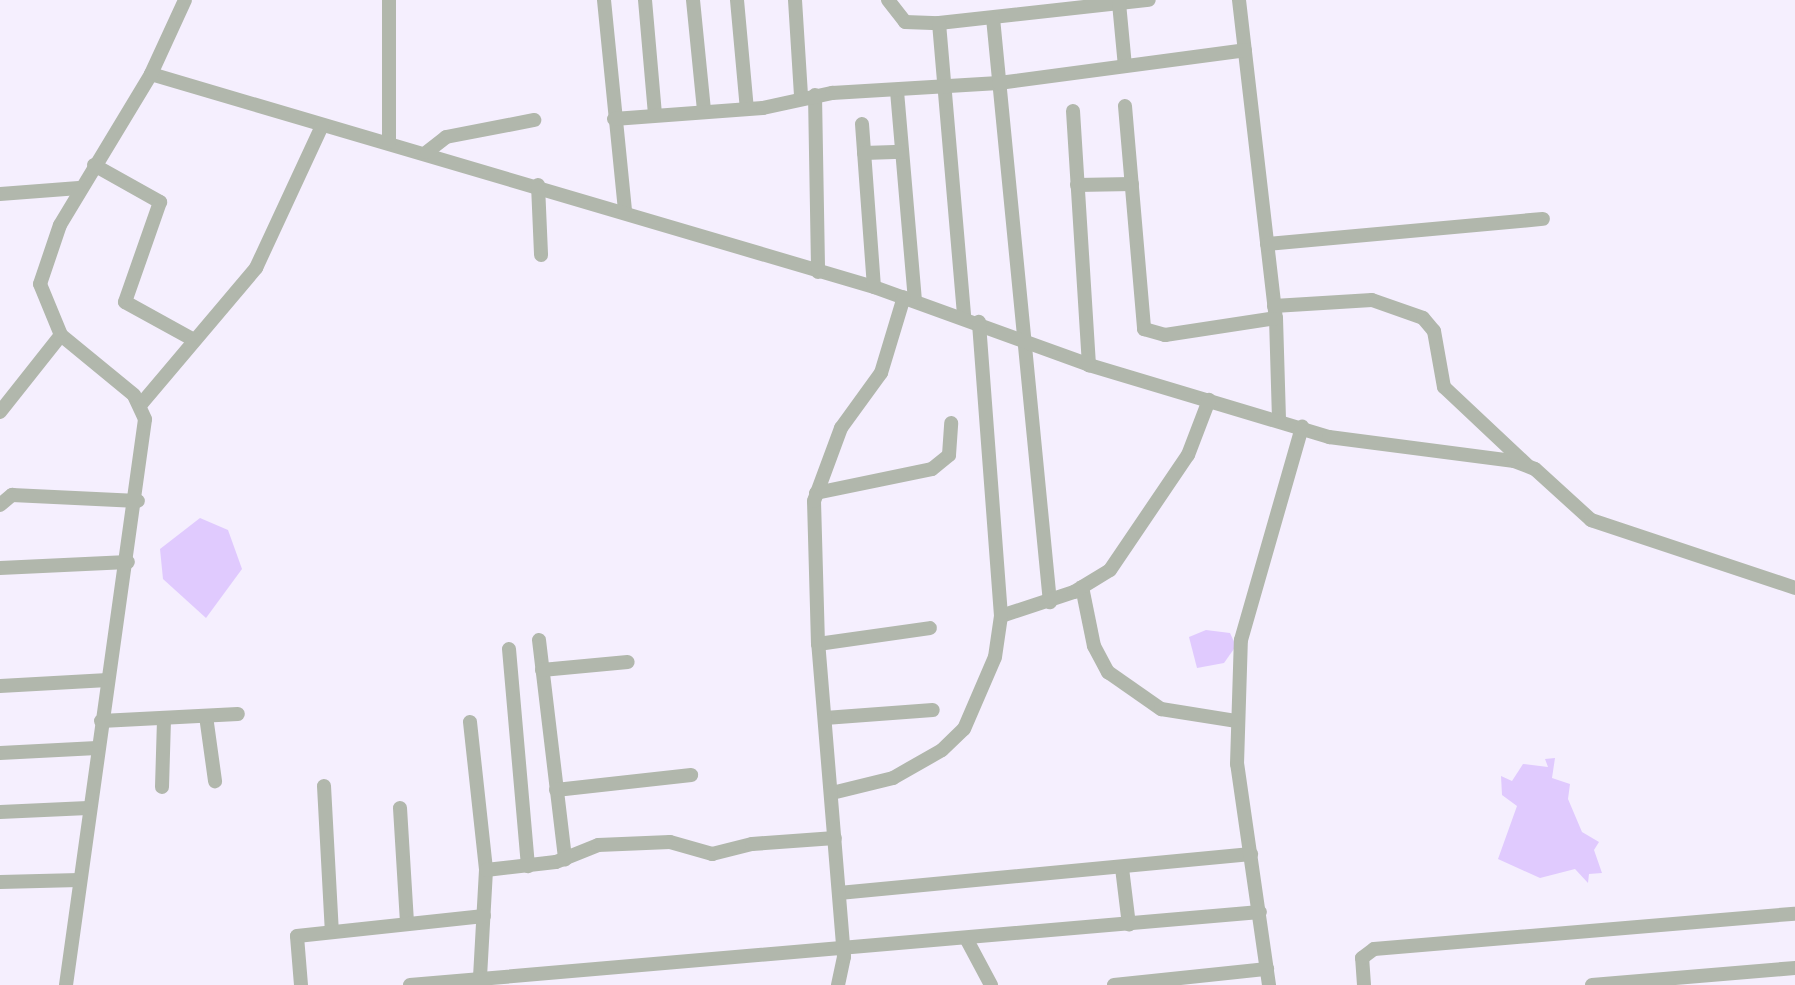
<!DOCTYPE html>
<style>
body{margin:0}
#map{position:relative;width:1795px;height:985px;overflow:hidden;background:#f5effe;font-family:Figtree,sans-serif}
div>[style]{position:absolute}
.water>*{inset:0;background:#e0cafe}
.minor>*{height:14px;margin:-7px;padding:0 7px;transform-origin:7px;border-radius:7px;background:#b1b7ac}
span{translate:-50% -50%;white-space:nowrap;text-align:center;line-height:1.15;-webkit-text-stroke:8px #fff;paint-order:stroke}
</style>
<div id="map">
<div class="water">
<div style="clip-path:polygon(200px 518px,228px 530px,242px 569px,206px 618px,163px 579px,160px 549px)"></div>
<div style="clip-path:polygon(1206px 630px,1230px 633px,1236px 646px,1224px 663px,1197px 668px,1189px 637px)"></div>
<div style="clip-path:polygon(1555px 758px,1552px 778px,1570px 784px,1568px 799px,1582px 832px,1599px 842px,1594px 850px,1602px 873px,1589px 874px,1588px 883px,1575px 869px,1540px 878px,1498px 859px,1517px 806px,1502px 795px,1501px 776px,1512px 781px,1523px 764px,1548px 767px,1545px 759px)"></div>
</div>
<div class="minor">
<div style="left:604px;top:0;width:213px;rotate:84.3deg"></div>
<div style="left:645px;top:0;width:115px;rotate:85deg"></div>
<div style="left:693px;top:0;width:112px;rotate:84.3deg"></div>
<div style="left:737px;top:0;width:109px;rotate:84.8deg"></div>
<div style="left:795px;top:0;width:96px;rotate:86.4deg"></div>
<div style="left:888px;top:0;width:28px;rotate:52deg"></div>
<div style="left:905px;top:22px;width:34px;rotate:2deg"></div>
<div style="left:939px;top:23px;width:211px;rotate:-6.3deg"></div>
<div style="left:1239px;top:0;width:320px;rotate:83.4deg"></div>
<div style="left:1276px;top:318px;width:101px;rotate:88.3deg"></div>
<div style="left:1119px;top:3px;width:63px;rotate:84.6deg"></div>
<div style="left:993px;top:18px;width:587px;rotate:84.43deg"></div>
<div style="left:939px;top:23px;width:295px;rotate:85.1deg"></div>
<div style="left:151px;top:74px;width:754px;rotate:16.42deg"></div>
<div style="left:874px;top:287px;width:229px;rotate:19.9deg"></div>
<div style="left:1089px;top:365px;width:251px;rotate:16.7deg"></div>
<div style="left:1329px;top:437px;width:187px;rotate:7.4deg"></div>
<div style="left:1514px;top:461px;width:22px;rotate:21deg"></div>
<div style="left:1535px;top:469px;width:76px;rotate:42.3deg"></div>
<div style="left:1591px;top:520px;width:215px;rotate:18.4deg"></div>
<div style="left:897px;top:91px;width:211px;rotate:85.1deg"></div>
<div style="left:815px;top:95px;width:177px;rotate:89deg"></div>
<div style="left:1125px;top:106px;width:224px;rotate:85.1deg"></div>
<div style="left:1144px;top:329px;width:22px;rotate:16deg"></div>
<div style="left:1165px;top:335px;width:112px;rotate:-8.7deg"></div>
<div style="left:1073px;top:111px;width:255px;rotate:86.4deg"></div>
<div style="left:614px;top:119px;width:149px;rotate:-4.2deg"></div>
<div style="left:763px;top:108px;width:71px;rotate:-12.3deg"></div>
<div style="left:832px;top:93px;width:167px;rotate:-3.4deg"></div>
<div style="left:999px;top:83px;width:248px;rotate:-7.6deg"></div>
<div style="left:862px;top:124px;width:163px;rotate:85.8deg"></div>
<div style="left:389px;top:142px;width:142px;rotate:-90deg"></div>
<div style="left:427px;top:152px;width:24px;rotate:-38deg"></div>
<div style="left:446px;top:137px;width:90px;rotate:-10.9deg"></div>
<div style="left:864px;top:153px;width:38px;rotate:-2deg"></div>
<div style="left:94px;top:165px;width:76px;rotate:29.3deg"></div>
<div style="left:160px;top:202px;width:106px;rotate:109.3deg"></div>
<div style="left:125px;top:302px;width:79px;rotate:28.8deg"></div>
<div style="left:538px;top:185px;width:70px;rotate:87.5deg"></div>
<div style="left:1077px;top:185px;width:55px;rotate:-1deg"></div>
<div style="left:0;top:194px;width:79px;rotate:-4.3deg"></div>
<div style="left:1267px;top:244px;width:277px;rotate:-5.2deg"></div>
<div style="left:1274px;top:306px;width:98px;rotate:-3.5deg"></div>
<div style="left:1372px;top:300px;width:54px;rotate:19.4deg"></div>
<div style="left:1423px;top:318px;width:17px;rotate:50deg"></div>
<div style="left:1434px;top:331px;width:57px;rotate:79.9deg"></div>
<div style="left:1444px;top:387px;width:114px;rotate:43.2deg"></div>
<div style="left:142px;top:403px;width:177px;rotate:-49.8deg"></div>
<div style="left:256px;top:268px;width:157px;rotate:-65.1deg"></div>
<div style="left:0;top:412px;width:98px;rotate:-51.6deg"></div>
<div style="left:816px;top:493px;width:118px;rotate:-11.7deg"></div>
<div style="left:932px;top:469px;width:22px;rotate:-39deg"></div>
<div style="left:949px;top:455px;width:32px;rotate:-86deg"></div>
<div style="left:0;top:505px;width:16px;rotate:-40deg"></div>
<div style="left:12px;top:495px;width:126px;rotate:2.7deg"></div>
<div style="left:0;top:568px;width:128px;rotate:-2.7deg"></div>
<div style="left:1082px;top:587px;width:60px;rotate:78.5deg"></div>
<div style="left:1094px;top:646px;width:30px;rotate:62deg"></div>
<div style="left:1108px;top:672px;width:65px;rotate:34.9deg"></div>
<div style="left:1161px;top:709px;width:77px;rotate:9deg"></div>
<div style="left:1001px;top:616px;width:77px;rotate:-18.2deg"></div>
<div style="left:1074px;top:592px;width:42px;rotate:-31.4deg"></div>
<div style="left:1110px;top:570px;width:139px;rotate:-55.9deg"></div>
<div style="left:1188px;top:455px;width:59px;rotate:-69.1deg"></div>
<div style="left:539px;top:640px;width:221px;rotate:83.2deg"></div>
<div style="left:818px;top:644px;width:113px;rotate:-8.1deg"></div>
<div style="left:509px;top:649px;width:218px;rotate:85deg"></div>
<div style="left:542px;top:670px;width:86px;rotate:-5.3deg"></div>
<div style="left:0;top:686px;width:108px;rotate:-3.2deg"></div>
<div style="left:206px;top:716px;width:66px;rotate:82.1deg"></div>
<div style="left:825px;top:718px;width:108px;rotate:-4.2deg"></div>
<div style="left:101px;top:721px;width:137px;rotate:-2.9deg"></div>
<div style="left:470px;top:722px;width:149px;rotate:83.8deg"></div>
<div style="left:486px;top:870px;width:107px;rotate:93.2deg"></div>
<div style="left:0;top:753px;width:97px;rotate:-3deg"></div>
<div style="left:324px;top:786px;width:146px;rotate:86.9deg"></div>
<div style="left:162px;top:787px;width:69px;rotate:-88.3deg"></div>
<div style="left:556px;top:790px;width:136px;rotate:-6.3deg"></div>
<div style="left:832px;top:793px;width:63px;rotate:-13.8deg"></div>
<div style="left:893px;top:778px;width:56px;rotate:-29.7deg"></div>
<div style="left:942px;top:750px;width:30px;rotate:-44deg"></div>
<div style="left:964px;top:729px;width:78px;rotate:-66.7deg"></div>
<div style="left:995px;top:657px;width:41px;rotate:-81.7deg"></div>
<div style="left:1001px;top:616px;width:295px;rotate:-94.3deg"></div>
<div style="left:400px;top:808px;width:116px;rotate:86.5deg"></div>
<div style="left:0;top:812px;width:88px;rotate:-2.6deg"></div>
<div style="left:1122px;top:868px;width:57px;rotate:83deg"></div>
<div style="left:486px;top:870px;width:70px;rotate:-6.5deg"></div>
<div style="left:556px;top:862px;width:45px;rotate:-22deg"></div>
<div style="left:598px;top:845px;width:72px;rotate:-2.4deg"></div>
<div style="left:670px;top:842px;width:44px;rotate:15.9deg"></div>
<div style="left:712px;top:854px;width:41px;rotate:-14deg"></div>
<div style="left:752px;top:844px;width:83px;rotate:-4.1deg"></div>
<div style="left:0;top:882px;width:79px;rotate:-1.5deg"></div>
<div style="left:839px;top:893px;width:414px;rotate:-5.4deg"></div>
<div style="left:967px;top:940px;width:51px;rotate:61.9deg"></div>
<div style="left:66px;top:985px;width:571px;rotate:-82.05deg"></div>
<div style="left:145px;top:419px;width:26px;rotate:-115deg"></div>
<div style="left:134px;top:395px;width:94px;rotate:-140.6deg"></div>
<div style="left:61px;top:335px;width:55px;rotate:-112.4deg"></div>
<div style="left:40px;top:284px;width:62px;rotate:-71.3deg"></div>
<div style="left:60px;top:225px;width:176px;rotate:-58.9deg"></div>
<div style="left:151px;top:74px;width:81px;rotate:-65.3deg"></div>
<div style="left:301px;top:985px;width:49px;rotate:-94.7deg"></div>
<div style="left:297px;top:936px;width:188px;rotate:-6.1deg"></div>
<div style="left:410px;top:985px;width:853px;rotate:-4.91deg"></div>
<div style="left:838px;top:985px;width:29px;rotate:-78deg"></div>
<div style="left:844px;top:957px;width:314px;rotate:-94.7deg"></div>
<div style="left:818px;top:644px;width:143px;rotate:-91.6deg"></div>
<div style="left:814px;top:501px;width:78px;rotate:-69.7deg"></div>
<div style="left:841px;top:428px;width:68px;rotate:-54deg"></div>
<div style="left:881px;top:373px;width:79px;rotate:-73.2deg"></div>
<div style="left:1114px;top:985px;width:154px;rotate:-6deg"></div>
<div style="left:1269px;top:985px;width:223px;rotate:-98.2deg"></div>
<div style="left:1237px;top:764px;width:124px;rotate:-88.2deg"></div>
<div style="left:1241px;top:640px;width:222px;rotate:-74deg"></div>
<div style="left:1364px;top:985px;width:27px;rotate:-94deg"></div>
<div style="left:1362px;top:958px;width:15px;rotate:-37deg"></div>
<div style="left:1374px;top:949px;width:422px;rotate:-4.8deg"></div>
<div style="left:1592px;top:985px;width:204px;rotate:-4.8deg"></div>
</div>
</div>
